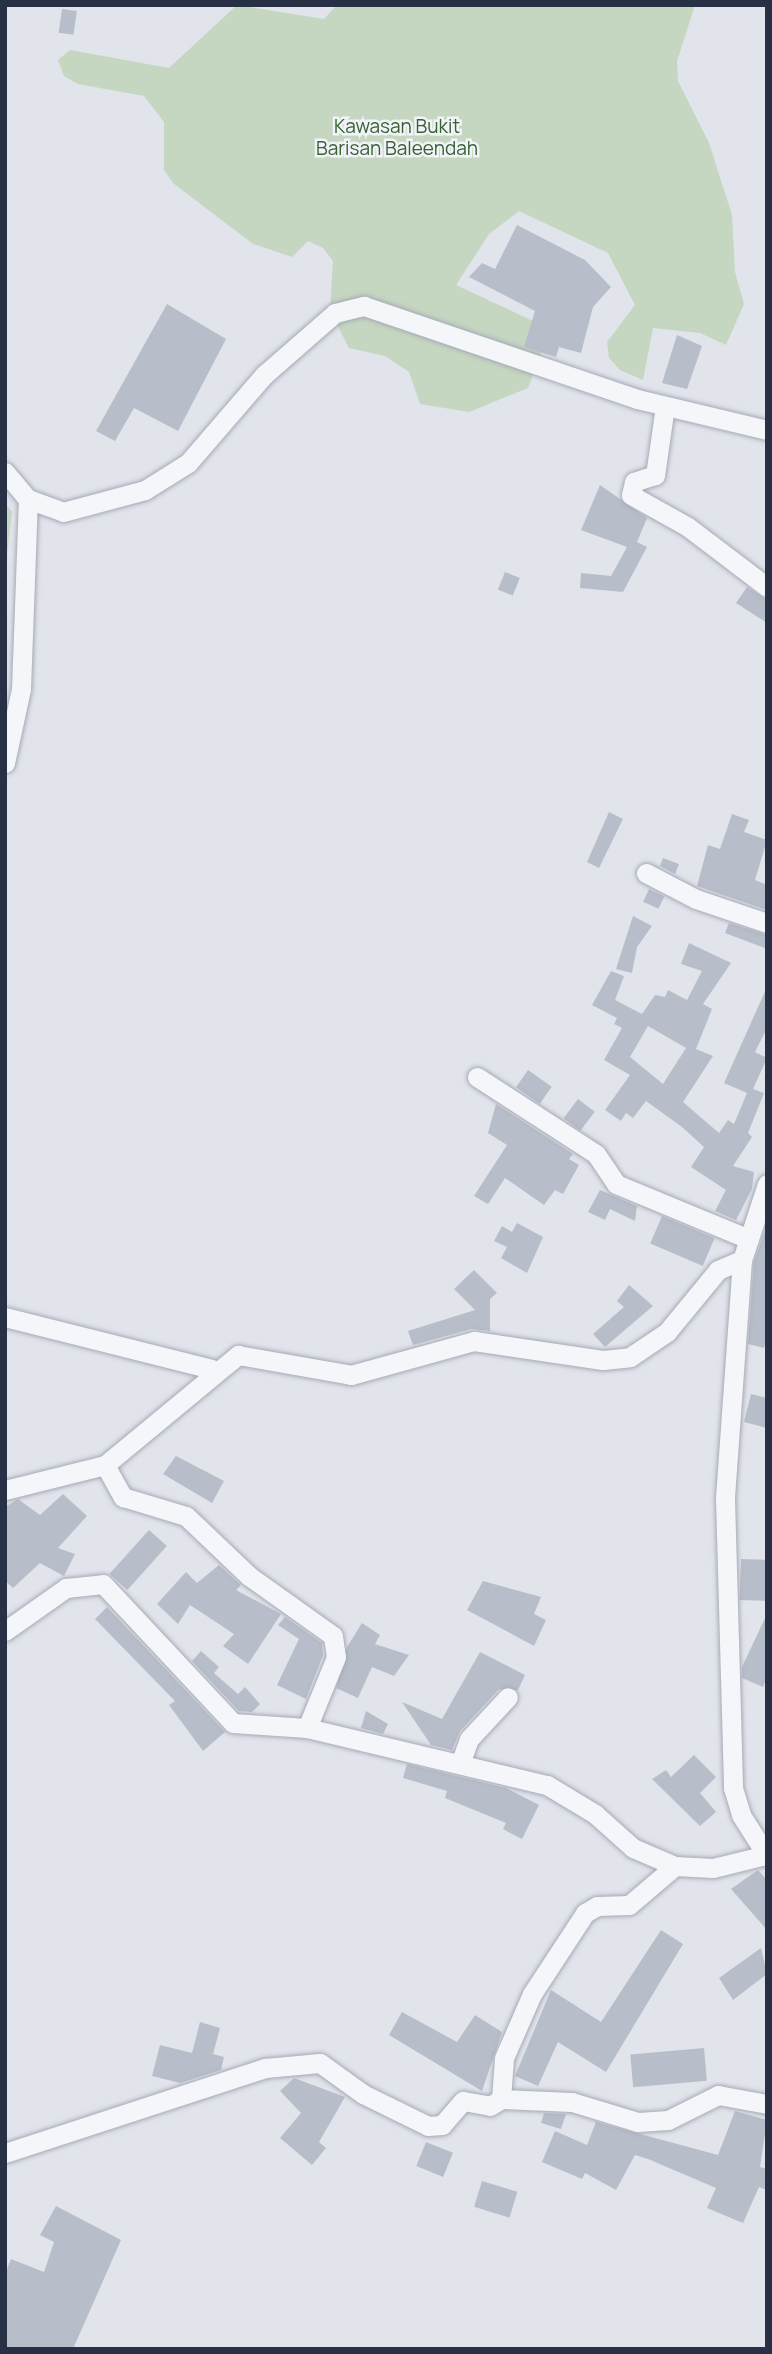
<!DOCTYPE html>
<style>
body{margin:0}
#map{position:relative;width:772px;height:2354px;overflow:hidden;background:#e1e4eb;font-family:Manrope,sans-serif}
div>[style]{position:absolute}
.green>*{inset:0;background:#c5d6c1}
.building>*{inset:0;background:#b8bdca;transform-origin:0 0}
.roads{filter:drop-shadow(0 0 2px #a5aab6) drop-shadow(0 0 2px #a5aab6)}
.minor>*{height:19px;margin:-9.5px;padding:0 9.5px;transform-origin:9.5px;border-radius:9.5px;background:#f4f6f9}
span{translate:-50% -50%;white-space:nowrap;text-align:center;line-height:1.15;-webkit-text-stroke:5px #f1f3f8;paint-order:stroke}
.park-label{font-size:19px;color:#396233}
.frame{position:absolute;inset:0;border:7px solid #273045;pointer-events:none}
</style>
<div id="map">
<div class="green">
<div style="clip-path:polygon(237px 5px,324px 19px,337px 5px,695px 5px,677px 61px,678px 81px,709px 143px,732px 215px,735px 272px,744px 304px,726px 345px,700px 333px,653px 328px,643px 380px,620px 370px,609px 358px,607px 342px,635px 305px,608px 253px,519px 211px,489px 234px,456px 285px,550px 329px,528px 388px,469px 412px,420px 404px,409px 372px,385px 356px,349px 348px,330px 311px,333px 261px,323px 248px,308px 241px,292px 257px,253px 244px,173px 183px,164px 170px,164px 122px,144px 96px,78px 84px,64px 76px,58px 60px,70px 50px,169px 68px)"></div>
<div style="clip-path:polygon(5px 503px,12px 512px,5px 572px)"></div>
</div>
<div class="building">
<div style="left:62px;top:9px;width:15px;height:24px;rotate:8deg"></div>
<div style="clip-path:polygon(517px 225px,585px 260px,611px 287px,593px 307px,581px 353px,559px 347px,556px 357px,524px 347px,535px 311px,469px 277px,482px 263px,495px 269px)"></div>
<div style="clip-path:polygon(167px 304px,226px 339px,178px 431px,134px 408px,115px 441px,96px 431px)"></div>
<div style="clip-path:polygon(677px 335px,702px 346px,687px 389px,662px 383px)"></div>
<div style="clip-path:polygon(600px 485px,647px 518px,637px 542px,647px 547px,623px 592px,580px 588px,581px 573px,611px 576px,627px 547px,581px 530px)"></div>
<div style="left:505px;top:572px;width:16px;height:19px;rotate:22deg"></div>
<div style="clip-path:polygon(747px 587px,767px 600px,767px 623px,736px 603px)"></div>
<div style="clip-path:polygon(609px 812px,623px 819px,599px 868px,587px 862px)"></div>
<div style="clip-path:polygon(732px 814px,749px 820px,744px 832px,767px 840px,755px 880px,767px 885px,767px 910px,697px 886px,708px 845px,720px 849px)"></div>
<div style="clip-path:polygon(663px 858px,679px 864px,675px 874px,660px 866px)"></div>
<div style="left:649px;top:889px;width:17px;height:14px;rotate:25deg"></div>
<div style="clip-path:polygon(633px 916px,652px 926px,637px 947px,632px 973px,616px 969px)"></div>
<div style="clip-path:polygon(729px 923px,767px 935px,767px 949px,725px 933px)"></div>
<div style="clip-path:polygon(evenodd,689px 943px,731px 963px,703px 1004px,712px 1009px,696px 1049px,713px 1056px,683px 1102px,719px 1133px,728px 1120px,734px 1124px,747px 1093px,724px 1083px,767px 987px,767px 1028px,755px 1052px,767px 1058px,753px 1089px,764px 1093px,748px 1133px,752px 1137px,733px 1166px,754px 1172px,752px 1189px,736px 1220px,715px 1211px,726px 1190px,691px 1167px,704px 1147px,682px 1127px,646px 1101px,633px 1118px,626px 1113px,621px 1121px,605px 1110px,630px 1075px,604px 1060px,622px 1028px,614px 1024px,617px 1018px,592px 1005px,611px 971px,624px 976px,615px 1000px,642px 1014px,655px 995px,665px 997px,668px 990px,687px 1000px,702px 971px,681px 964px,689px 943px,648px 1026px,686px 1048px,663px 1084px,630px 1057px,648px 1026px)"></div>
<div style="left:528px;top:1070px;width:29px;height:21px;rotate:35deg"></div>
<div style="left:578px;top:1099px;width:21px;height:24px;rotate:37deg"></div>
<div style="clip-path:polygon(496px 1104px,573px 1154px,569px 1159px,579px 1165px,563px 1194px,555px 1190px,544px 1205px,505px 1178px,488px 1204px,474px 1196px,507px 1145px,488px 1133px)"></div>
<div style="clip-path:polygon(600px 1190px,637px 1206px,635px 1221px,610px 1209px,605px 1220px,588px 1212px)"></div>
<div style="left:662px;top:1216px;width:57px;height:30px;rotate:23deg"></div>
<div style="clip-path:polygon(517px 1223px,543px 1237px,527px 1273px,501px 1258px,507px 1247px,494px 1241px,502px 1226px,512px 1232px)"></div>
<div style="clip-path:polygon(767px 1225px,767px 1334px,764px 1348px,748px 1344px,754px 1262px)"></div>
<div style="clip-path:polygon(474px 1270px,497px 1293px,490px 1299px,490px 1331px,471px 1329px,413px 1345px,408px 1331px,475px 1310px,454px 1289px)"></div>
<div style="clip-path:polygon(629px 1285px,653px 1306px,605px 1347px,593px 1334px,624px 1307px,617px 1301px)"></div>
<div style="clip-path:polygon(751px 1394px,767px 1398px,767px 1428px,744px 1422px)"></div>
<div style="clip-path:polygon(176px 1456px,224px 1481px,212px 1503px,163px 1474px)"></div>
<div style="clip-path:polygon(63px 1494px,87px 1516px,58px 1548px,75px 1554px,64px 1576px,40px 1563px,13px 1588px,5px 1581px,5px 1507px,18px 1499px,40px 1515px)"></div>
<div style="left:149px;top:1530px;width:24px;height:59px;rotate:42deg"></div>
<div style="left:741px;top:1559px;width:26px;height:41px;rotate:2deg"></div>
<div style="clip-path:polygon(219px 1565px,241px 1585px,236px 1590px,281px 1614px,248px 1664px,223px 1646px,234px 1634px,190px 1605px,178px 1624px,157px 1604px,186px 1572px,197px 1583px)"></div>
<div style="clip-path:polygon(483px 1581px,541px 1597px,534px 1614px,546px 1620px,534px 1646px,467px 1610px)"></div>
<div style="clip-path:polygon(107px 1607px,225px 1732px,203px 1751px,169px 1705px,175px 1701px,95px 1619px)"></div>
<div style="clip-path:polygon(767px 1614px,767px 1678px,763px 1687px,742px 1678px,742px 1667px)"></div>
<div style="clip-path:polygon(285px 1617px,322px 1643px,323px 1655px,306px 1699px,277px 1685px,299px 1639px,278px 1625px)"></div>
<div style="clip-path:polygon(362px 1623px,380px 1635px,375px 1644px,409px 1655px,394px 1676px,372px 1667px,358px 1698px,336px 1688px,347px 1647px)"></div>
<div style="clip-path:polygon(201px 1651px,219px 1667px,214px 1673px,238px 1694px,245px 1687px,260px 1704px,252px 1712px,239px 1711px,192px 1661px)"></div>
<div style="clip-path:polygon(480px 1652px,525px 1675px,518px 1690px,499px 1689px,460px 1731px,452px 1750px,431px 1745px,402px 1702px,442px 1719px)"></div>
<div style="clip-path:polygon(366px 1711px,388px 1724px,383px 1734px,361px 1728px)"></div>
<div style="clip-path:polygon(694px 1755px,716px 1777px,700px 1793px,716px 1812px,700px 1826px,652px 1779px,666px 1770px,671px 1777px)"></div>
<div style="clip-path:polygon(407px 1764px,506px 1788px,539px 1805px,522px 1839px,503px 1829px,506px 1823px,445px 1798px,447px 1791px,403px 1778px)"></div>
<div style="clip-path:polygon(758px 1870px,767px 1880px,767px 1930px,731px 1889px)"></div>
<div style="clip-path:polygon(661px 1930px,683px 1944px,606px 2072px,558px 2042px,538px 2086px,515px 2076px,551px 1990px,601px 2022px)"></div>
<div style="clip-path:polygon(761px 1948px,767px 1974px,733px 2000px,719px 1978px)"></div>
<div style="clip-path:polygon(402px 2012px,457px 2042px,475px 2015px,502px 2032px,482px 2091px,389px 2035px)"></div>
<div style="clip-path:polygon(200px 2022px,220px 2028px,213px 2054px,224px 2057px,221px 2070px,180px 2083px,152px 2076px,160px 2045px,192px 2053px)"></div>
<div style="left:704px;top:2048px;width:33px;height:74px;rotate:85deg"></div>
<div style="clip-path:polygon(294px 2078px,345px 2097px,319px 2142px,326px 2148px,312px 2165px,280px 2138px,301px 2113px,280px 2091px)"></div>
<div style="clip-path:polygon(735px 2111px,767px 2120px,760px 2167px,767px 2169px,767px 2190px,759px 2187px,743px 2223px,707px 2208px,716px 2188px,648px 2159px,635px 2155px,616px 2190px,585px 2173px,582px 2179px,542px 2162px,555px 2131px,587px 2145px,596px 2122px,718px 2155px)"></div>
<div style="clip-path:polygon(544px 2113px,566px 2114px,561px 2129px,541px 2123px)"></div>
<div style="left:426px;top:2142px;width:29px;height:26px;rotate:22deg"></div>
<div style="left:482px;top:2181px;width:37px;height:27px;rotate:17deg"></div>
<div style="clip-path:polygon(56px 2206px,121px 2240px,73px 2349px,5px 2349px,5px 2274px,11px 2259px,44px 2272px,54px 2242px,40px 2235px)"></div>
</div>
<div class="roads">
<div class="minor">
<div style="left:665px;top:406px;width:70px;rotate:98.2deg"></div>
<div style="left:655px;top:475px;width:22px;rotate:162deg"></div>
<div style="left:634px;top:482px;width:13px;rotate:103deg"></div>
<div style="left:631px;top:495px;width:65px;rotate:29.3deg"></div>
<div style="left:688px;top:527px;width:99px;rotate:37.2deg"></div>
<div style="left:5px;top:472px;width:35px;rotate:50deg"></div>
<div style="left:28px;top:499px;width:37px;rotate:20deg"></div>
<div style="left:63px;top:512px;width:85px;rotate:-15deg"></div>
<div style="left:145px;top:490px;width:51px;rotate:-32.1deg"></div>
<div style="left:188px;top:463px;width:116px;rotate:-49.2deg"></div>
<div style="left:264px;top:375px;width:94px;rotate:-41.1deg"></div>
<div style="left:335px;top:313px;width:30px;rotate:-14deg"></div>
<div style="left:364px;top:306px;width:288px;rotate:18.8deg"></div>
<div style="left:637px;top:399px;width:134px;rotate:13.4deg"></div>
<div style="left:5px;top:763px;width:76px;rotate:-77.8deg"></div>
<div style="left:21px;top:689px;width:190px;rotate:-87.9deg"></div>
<div style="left:646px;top:873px;width:56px;rotate:27.5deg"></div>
<div style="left:696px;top:899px;width:75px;rotate:18.7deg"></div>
<div style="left:477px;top:1077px;width:142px;rotate:32.9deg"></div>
<div style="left:596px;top:1154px;width:36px;rotate:56deg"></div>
<div style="left:616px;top:1184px;width:144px;rotate:22.5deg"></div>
<div style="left:767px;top:1184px;width:80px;rotate:108.2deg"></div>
<div style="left:742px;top:1260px;width:239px;rotate:94.1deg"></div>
<div style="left:725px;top:1498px;width:290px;rotate:88.4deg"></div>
<div style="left:733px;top:1788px;width:28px;rotate:73deg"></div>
<div style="left:741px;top:1815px;width:49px;rotate:57.6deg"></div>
<div style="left:5px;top:1317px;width:213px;rotate:14.1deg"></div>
<div style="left:105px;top:1465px;width:37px;rotate:61deg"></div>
<div style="left:123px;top:1497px;width:66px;rotate:16.8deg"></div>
<div style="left:186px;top:1516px;width:87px;rotate:43.6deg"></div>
<div style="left:249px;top:1576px;width:103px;rotate:35.5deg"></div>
<div style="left:333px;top:1636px;width:21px;rotate:82deg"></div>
<div style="left:336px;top:1657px;width:77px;rotate:112.2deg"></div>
<div style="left:5px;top:1490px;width:103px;rotate:-14deg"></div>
<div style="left:105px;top:1465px;width:173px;rotate:-39.6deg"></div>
<div style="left:238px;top:1355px;width:115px;rotate:10deg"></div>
<div style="left:351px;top:1375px;width:128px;rotate:-15.5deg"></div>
<div style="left:474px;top:1341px;width:130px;rotate:8.4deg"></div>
<div style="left:603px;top:1360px;width:27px;rotate:-6deg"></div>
<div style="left:630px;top:1357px;width:45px;rotate:-34deg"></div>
<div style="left:667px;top:1332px;width:80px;rotate:-50.6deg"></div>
<div style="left:718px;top:1270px;width:26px;rotate:-23deg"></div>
<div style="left:5px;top:1631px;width:75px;rotate:-35.2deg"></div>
<div style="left:66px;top:1588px;width:37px;rotate:-6deg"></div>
<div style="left:103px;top:1584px;width:190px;rotate:46.9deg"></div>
<div style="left:233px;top:1723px;width:74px;rotate:3.9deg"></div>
<div style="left:307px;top:1728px;width:247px;rotate:13.4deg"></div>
<div style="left:547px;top:1785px;width:56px;rotate:31.1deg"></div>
<div style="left:595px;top:1814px;width:51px;rotate:41.8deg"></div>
<div style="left:633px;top:1848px;width:46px;rotate:23.2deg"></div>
<div style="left:675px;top:1866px;width:38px;rotate:3deg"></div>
<div style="left:713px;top:1868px;width:55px;rotate:-13.8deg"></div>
<div style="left:461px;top:1761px;width:23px;rotate:-70deg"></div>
<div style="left:469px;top:1739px;width:57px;rotate:-47.1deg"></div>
<div style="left:501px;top:2099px;width:41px;rotate:-85.8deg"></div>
<div style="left:504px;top:2058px;width:70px;rotate:-66.4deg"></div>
<div style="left:532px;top:1994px;width:97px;rotate:-56.8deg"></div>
<div style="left:585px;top:1913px;width:14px;rotate:-30deg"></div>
<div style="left:597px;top:1906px;width:32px;rotate:-2deg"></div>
<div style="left:629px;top:1905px;width:60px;rotate:-40.3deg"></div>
<div style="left:5px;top:2153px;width:274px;rotate:-18.1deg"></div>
<div style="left:265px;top:2068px;width:55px;rotate:-5.2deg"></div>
<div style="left:320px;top:2063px;width:53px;rotate:35.8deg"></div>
<div style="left:363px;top:2094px;width:72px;rotate:26.2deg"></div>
<div style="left:428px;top:2126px;width:14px;rotate:-4deg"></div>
<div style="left:442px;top:2125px;width:32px;rotate:-49deg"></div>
<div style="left:463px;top:2101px;width:27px;rotate:10deg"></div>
<div style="left:490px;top:2106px;width:13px;rotate:-32deg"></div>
<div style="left:501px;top:2099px;width:71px;rotate:2.4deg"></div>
<div style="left:572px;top:2102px;width:69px;rotate:16.9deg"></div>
<div style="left:638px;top:2122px;width:30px;rotate:-4deg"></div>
<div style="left:668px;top:2120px;width:56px;rotate:-26.6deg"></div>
<div style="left:718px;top:2095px;width:50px;rotate:10.4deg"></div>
</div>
</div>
<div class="park-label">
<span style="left:397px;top:138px">Kawasan Bukit<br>Barisan Baleendah</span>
</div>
<div class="frame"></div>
</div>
